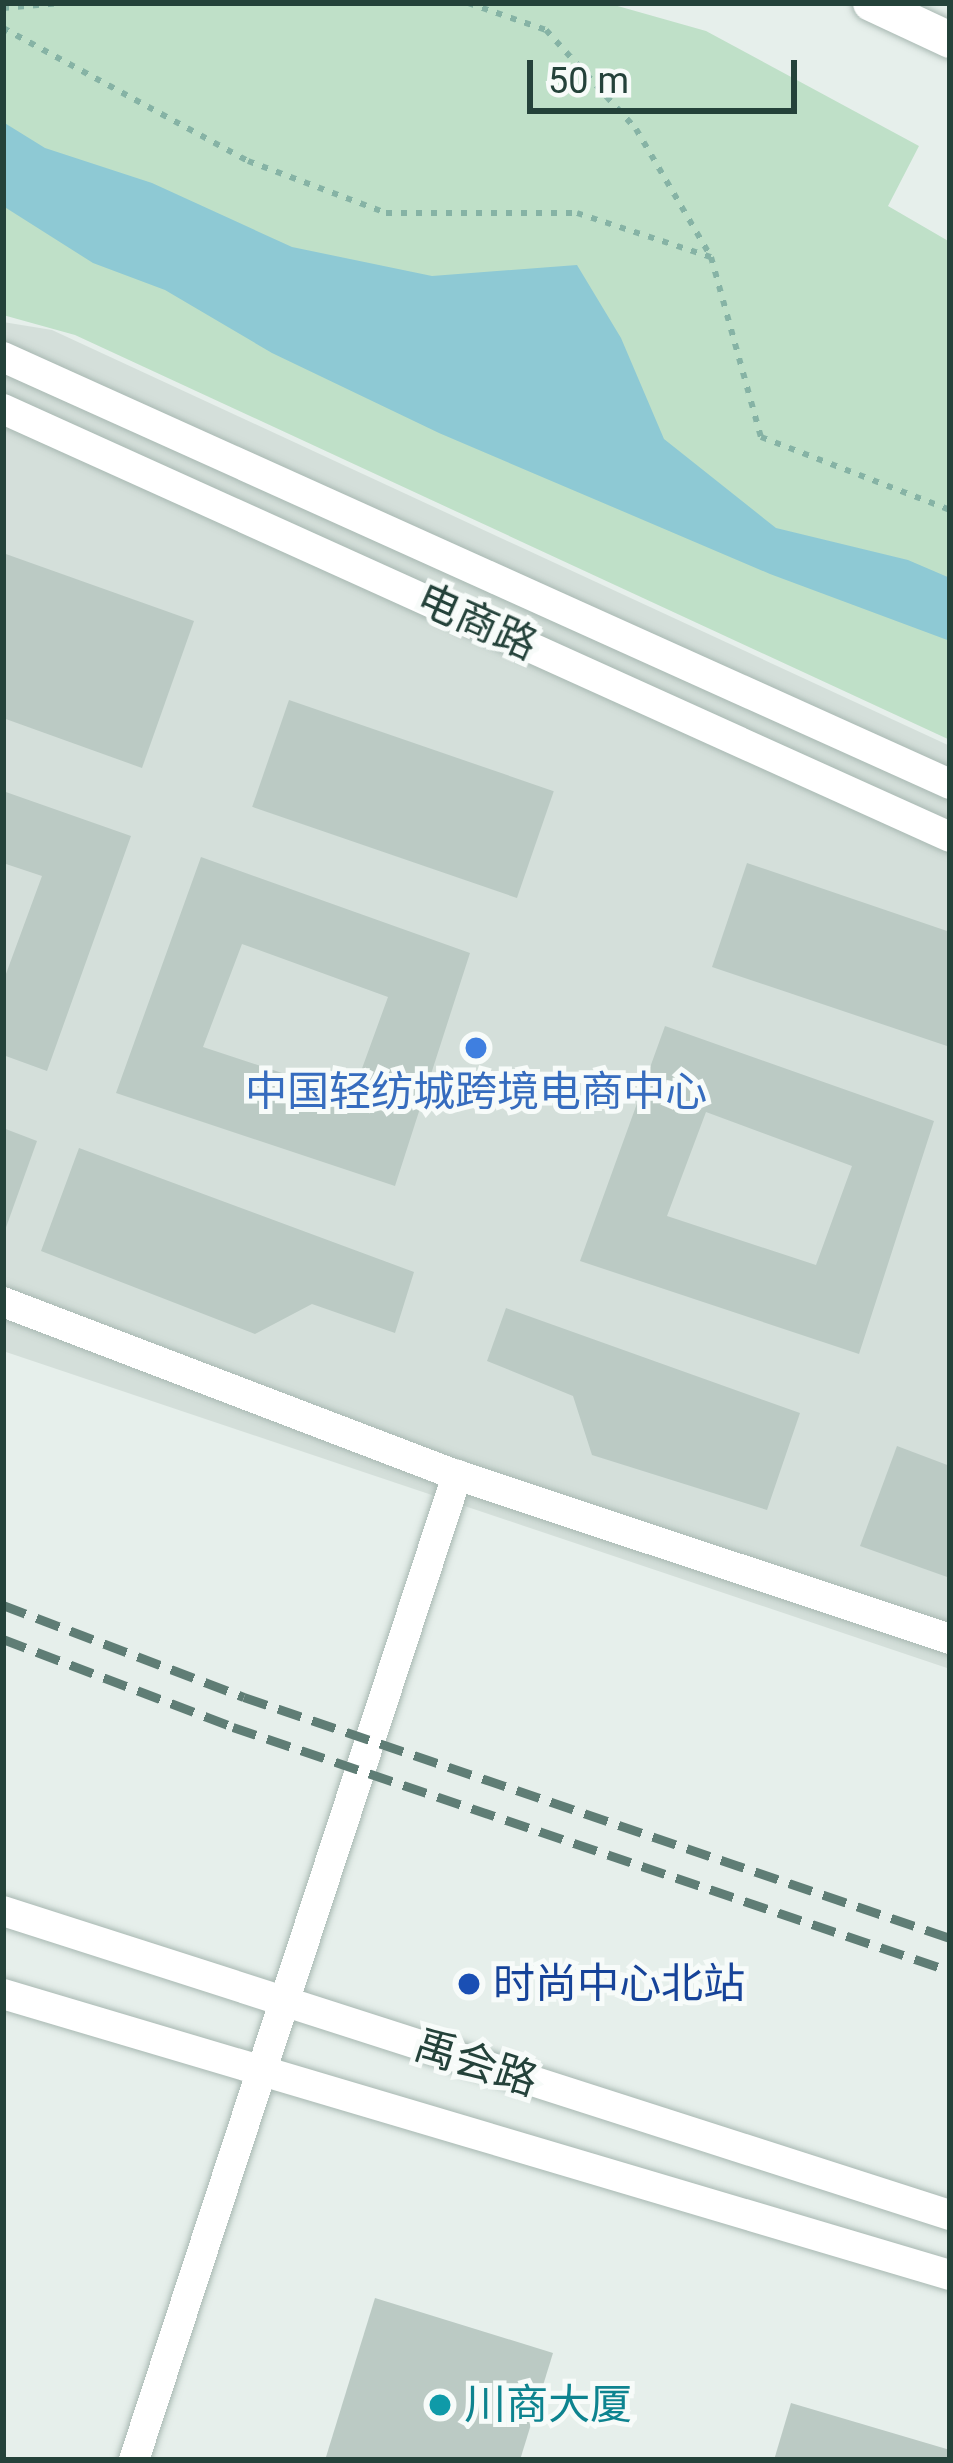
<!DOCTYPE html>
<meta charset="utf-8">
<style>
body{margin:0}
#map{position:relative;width:953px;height:2463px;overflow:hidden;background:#e6efeb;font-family:Roboto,"Noto Sans SC",sans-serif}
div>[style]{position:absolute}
.built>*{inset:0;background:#d4dfda}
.green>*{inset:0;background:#bfe0c8}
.water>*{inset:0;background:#8ec9d4}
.building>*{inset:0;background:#bbcac4;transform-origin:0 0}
.path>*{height:6px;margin-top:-3px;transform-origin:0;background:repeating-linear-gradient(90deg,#86b3a5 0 6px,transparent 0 15px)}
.roads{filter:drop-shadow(0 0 3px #a8b8b2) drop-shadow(0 0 3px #a8b8b2)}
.street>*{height:30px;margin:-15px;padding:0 15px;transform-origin:15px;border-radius:15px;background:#fff}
.secondary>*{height:36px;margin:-18px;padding:0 18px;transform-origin:18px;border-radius:18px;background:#fff}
.rail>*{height:9px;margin-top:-4.5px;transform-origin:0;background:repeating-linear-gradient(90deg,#5f7d75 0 24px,transparent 0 36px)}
.dots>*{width:33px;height:33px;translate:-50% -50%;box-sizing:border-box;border:6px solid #f7fbf9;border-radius:50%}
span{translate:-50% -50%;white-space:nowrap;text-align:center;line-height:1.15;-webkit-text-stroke:10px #f7fbf9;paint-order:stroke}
.street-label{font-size:42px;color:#24423a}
.shop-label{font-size:42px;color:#366cbe}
.transit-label{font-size:42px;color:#164399}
.left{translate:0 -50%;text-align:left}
.culture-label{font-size:42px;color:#0d838f}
.frame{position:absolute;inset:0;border:6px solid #24423a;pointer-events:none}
.scale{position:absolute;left:527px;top:60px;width:270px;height:54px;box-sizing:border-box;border:6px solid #24423a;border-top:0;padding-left:15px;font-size:36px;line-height:42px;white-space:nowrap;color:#24423a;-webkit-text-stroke:9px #f7fbf9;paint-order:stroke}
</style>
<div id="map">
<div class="built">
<div style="clip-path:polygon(3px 322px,52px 330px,950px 746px,950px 1669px,3px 1351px)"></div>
</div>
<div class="green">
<div style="clip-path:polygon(3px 3px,607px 3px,706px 31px,919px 146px,888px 206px,950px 242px,950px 740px,75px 335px,3px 315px)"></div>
</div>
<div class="water">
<div style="clip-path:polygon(3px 122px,45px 148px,152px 183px,292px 247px,432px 276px,577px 265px,621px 338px,664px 439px,776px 528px,908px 560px,950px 578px,950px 641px,770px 574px,439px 433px,272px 353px,165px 290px,93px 263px,3px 206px)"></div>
</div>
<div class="building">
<div style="clip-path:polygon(3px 553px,194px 621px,142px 768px,3px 718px)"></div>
<div style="left:289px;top:700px;width:280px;height:113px;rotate:19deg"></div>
<div style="clip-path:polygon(3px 791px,131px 836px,47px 1071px,3px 1055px,3px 982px,42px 876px,3px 863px)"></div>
<div style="clip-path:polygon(evenodd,201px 857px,470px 953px,395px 1186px,116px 1093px,201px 857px,242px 944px,388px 997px,352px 1096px,203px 1047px,242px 944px)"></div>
<div style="clip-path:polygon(747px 863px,950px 932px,950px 1047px,712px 967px)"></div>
<div style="clip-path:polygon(evenodd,665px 1026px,934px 1121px,859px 1354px,580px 1261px,665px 1026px,706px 1112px,852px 1166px,816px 1265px,667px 1216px,706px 1112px)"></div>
<div style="clip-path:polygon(3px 1128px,37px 1141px,4px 1233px,3px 1233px)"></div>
<div style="clip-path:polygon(79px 1148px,414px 1272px,395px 1333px,312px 1304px,255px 1334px,41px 1251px)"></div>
<div style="clip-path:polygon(506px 1308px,800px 1413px,767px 1510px,592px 1455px,573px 1396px,487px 1361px)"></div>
<div style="clip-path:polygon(897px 1446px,950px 1466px,950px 1578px,860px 1546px)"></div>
<div style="clip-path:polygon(375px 2298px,553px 2353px,520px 2460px,326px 2457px)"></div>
<div style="clip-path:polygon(791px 2403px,950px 2450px,950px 2460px,774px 2460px)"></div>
</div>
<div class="path">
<div style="left:468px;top:3px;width:83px;rotate:19.1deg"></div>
<div style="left:546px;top:30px;width:134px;rotate:47.7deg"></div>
<div style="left:636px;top:129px;width:148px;rotate:59.6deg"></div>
<div style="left:711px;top:257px;width:187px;rotate:74.5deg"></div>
<div style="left:761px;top:437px;width:203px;rotate:21.1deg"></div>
<div style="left:3px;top:8px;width:58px;rotate:-4.9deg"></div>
<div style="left:3px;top:28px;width:279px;rotate:28.5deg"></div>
<div style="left:248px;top:161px;width:147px;rotate:20.6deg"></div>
<div style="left:386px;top:213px;width:191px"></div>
<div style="left:577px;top:213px;width:141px;rotate:18.2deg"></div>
</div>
<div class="roads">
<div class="street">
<div style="left:3px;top:357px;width:1039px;rotate:24.27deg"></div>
<div style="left:3px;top:409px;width:1039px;rotate:24.32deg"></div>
<div style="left:3px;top:1302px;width:486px;rotate:20.9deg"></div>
<div style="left:457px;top:1475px;width:520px;rotate:18.4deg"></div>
<div style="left:3px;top:1911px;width:995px;rotate:17.8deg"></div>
<div style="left:3px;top:1994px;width:988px;rotate:16.53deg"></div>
<div style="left:134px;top:2460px;width:1037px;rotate:-71.84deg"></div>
</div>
<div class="secondary">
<div style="left:871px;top:3px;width:87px;rotate:25.1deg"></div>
</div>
</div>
<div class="rail">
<div style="left:3px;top:1605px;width:258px;rotate:20.9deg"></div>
<div style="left:244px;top:1697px;width:746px;rotate:18.85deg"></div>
<div style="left:3px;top:1639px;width:246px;rotate:20.9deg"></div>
<div style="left:233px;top:1727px;width:757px;rotate:18.79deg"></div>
</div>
<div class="dots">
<div style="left:476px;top:1048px;background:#3f7fe0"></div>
<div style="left:469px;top:1984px;background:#1a4fb4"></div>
<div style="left:440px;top:2405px;background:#0f9aa8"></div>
</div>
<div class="street-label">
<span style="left:477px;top:622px;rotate:24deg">电商路</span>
<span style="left:476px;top:2063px;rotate:18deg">禹会路</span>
</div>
<div class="shop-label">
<span style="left:476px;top:1092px">中国轻纺城跨境电商中心</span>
</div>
<div class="transit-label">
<span class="left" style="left:493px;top:1984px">时尚中心北站</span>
</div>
<div class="culture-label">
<span class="left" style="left:464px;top:2405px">川商大厦</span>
</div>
<div class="frame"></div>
<div class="scale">50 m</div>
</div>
